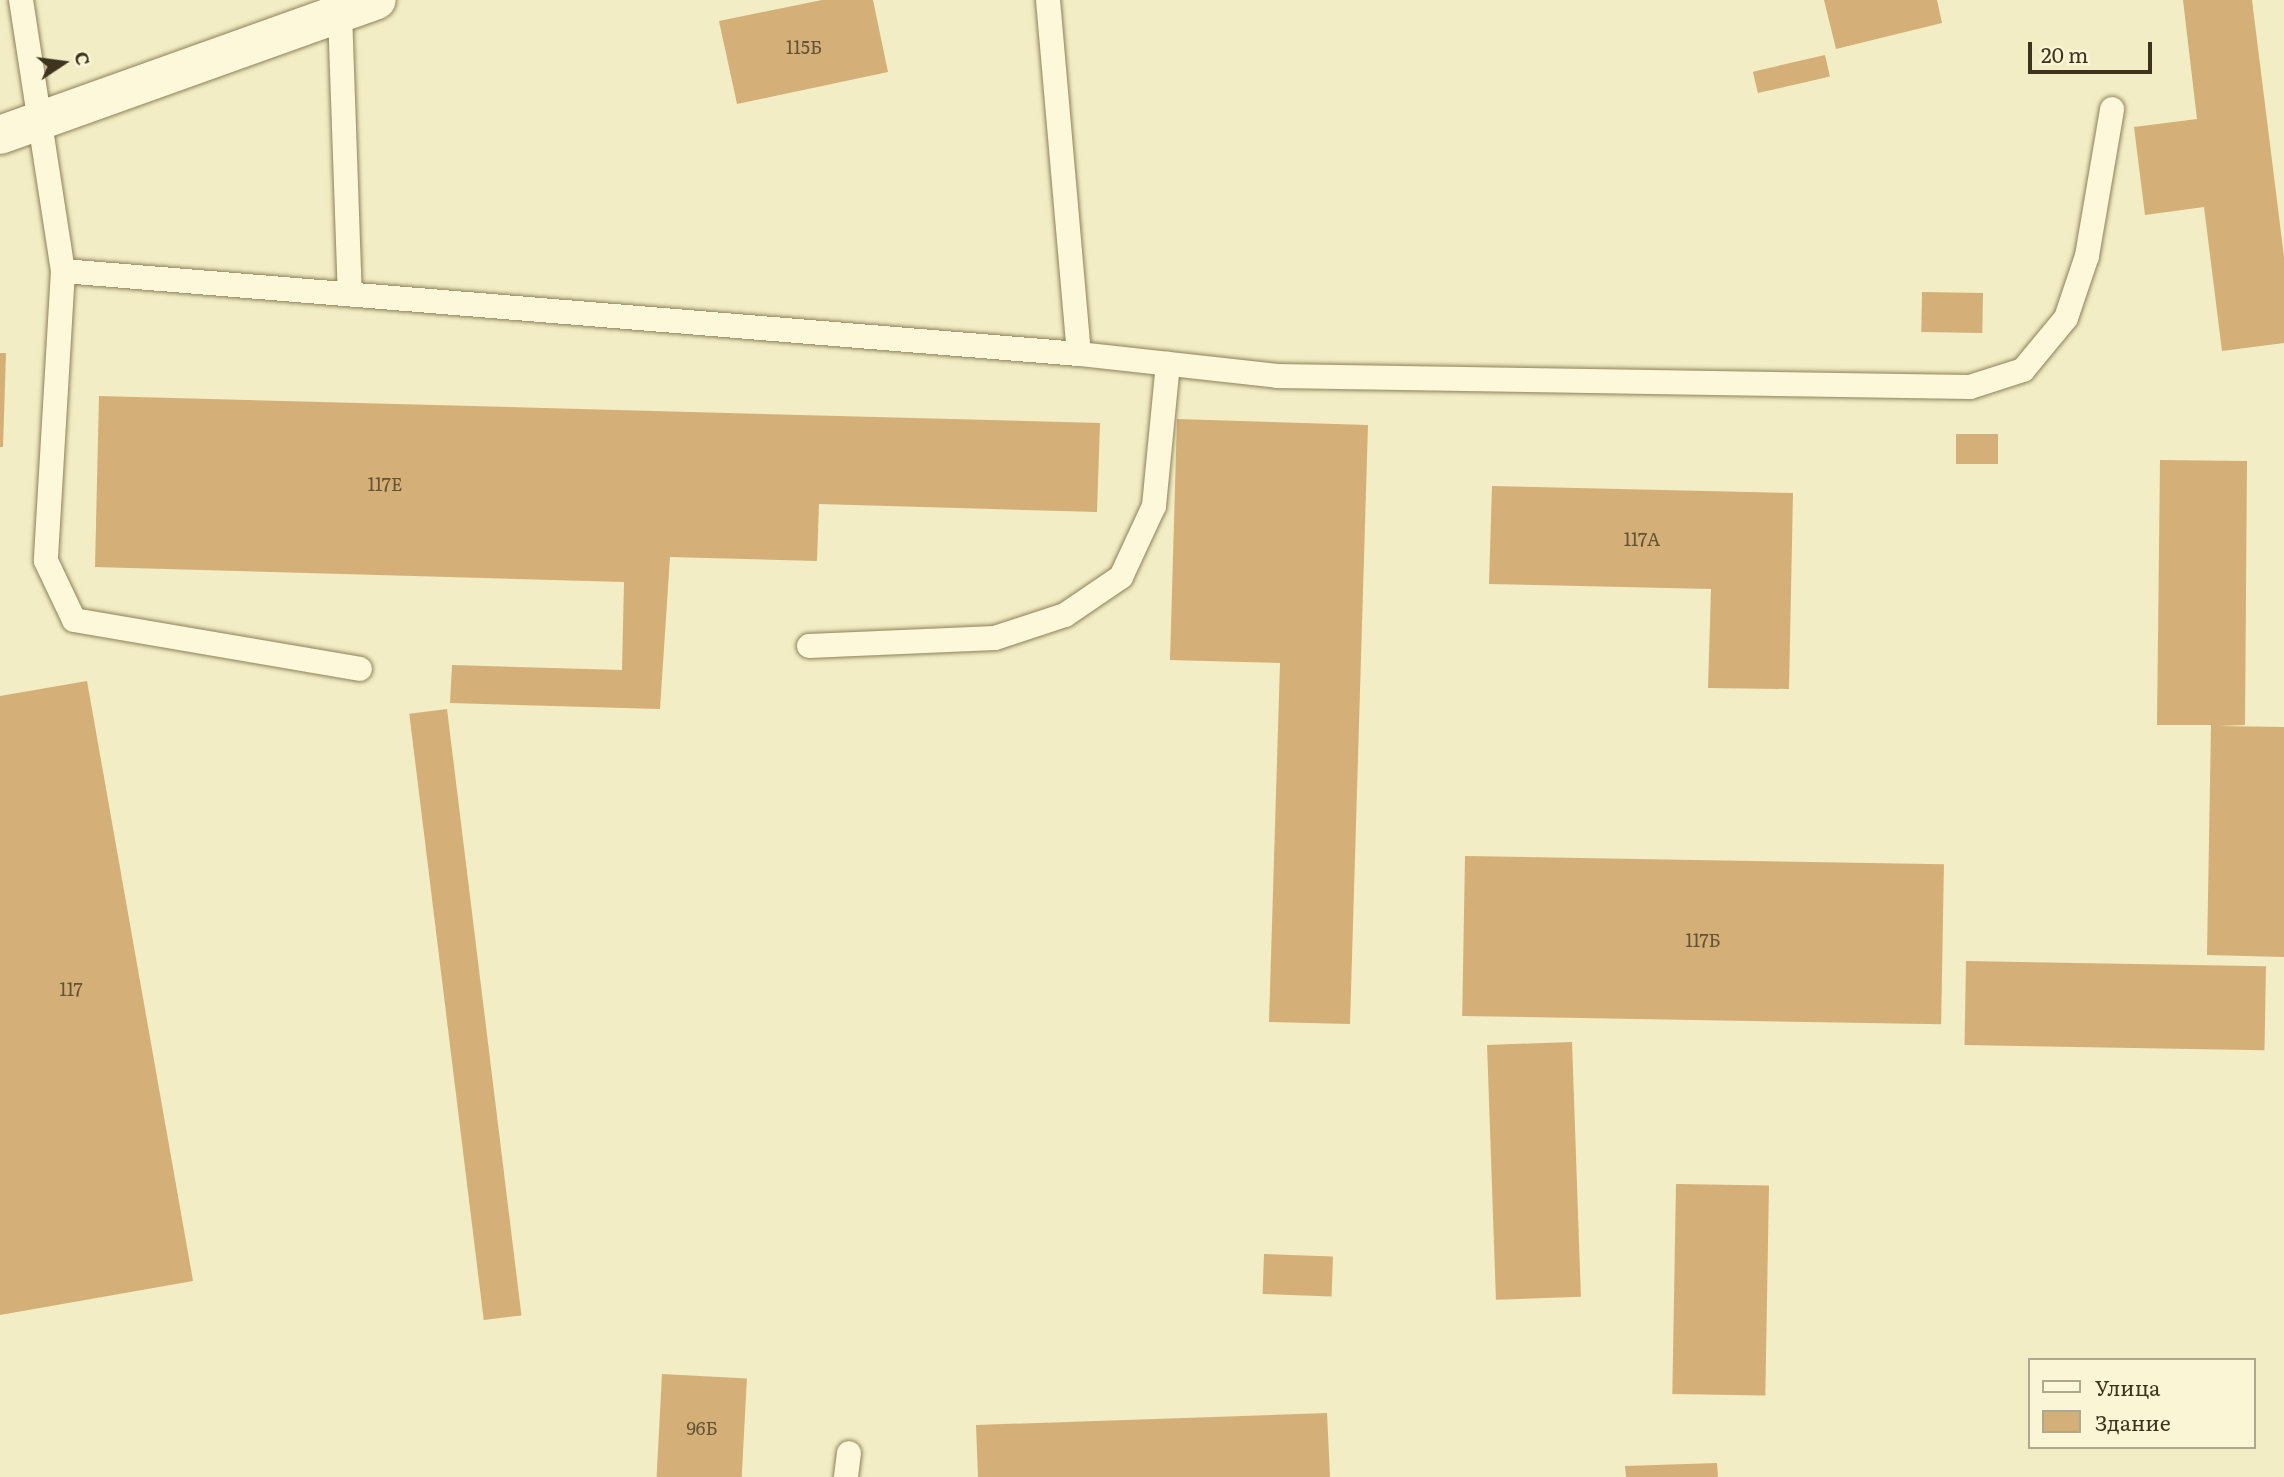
<!DOCTYPE html>
<meta charset="utf-8">
<style>
body{margin:0}
#map{position:relative;width:2284px;height:1477px;overflow:hidden;background:#f2edc5;font-family:Literata,serif}
div>[style]{position:absolute}
.building>*{inset:0;background:#d4af78;transform-origin:0 0}
.roads{filter:drop-shadow(0 0 2px #8f8059) drop-shadow(0 0 2px #8f8059)}
.lane>*{height:24px;margin:-12px;padding:0 12px;transform-origin:12px;border-radius:12px;background:#fcf8d9}
.secondary>*{height:38px;margin:-19px;padding:0 19px;transform-origin:19px;border-radius:19px;background:#fcf8d9}
span{translate:-50% -50%;white-space:nowrap;text-align:center;line-height:1.15;-webkit-text-stroke:7px #f9f5d5;paint-order:stroke}
.number-label{font-size:18px;color:#645334}
.number-label span{-webkit-text-stroke-width:0}
.legend{position:absolute;left:2028px;top:1358px;width:228px;height:91px;box-sizing:border-box;background:#f9f5d5;border:2px solid #aea88c;margin:0;padding:9px 12px;list-style:none;font-size:21px;color:#3e341e}
.legend li{display:flex;align-items:center;gap:14px;height:35px}
.legend b{width:35px;border:2px solid #aea88c}
.north{position:absolute;left:28px;top:28px;width:70px;height:70px;-webkit-text-stroke:5px #f9f5d5;paint-order:stroke;rotate:77deg;font-size:19px;font-weight:700;line-height:28px;text-align:center;color:#3e341e}
.north::after{content:'';display:block;margin:auto;width:24px;height:32px;background:#3e341e;clip-path:polygon(50% 0,100% 100%,50% 72%,0 100%)}
.scale{position:absolute;left:2028px;top:42px;width:124px;height:32px;box-sizing:border-box;border:4px solid #3e341e;border-top:0;padding-left:9px;font-size:21px;line-height:24px;white-space:nowrap;color:#3e341e;-webkit-text-stroke:5px #f9f5d5;paint-order:stroke}
</style>
<div id="map">
<div class="building">
<div style="clip-path:polygon(822px 0,873px 0,888px 72px,737px 104px,719px 21px)"></div>
<div style="clip-path:polygon(1824px 0,1937px 0,1942px 23px,1836px 49px)"></div>
<div style="clip-path:polygon(2183px 0,2252px 0,2284px 257px,2284px 343px,2222px 351px,2204px 207px,2145px 215px,2134px 127px,2197px 119px)"></div>
<div style="left:1825px;top:55px;width:22px;height:74px;rotate:77deg"></div>
<div style="left:1922px;top:292px;width:61px;height:40px;rotate:1deg"></div>
<div style="clip-path:polygon(0 353px,6px 353px,3px 447px,0 447px)"></div>
<div style="clip-path:polygon(99px 396px,1100px 423px,1097px 512px,819px 504px,817px 561px,670px 557px,660px 709px,450px 703px,452px 665px,622px 670px,624px 582px,95px 567px)"></div>
<div style="clip-path:polygon(1177px 419px,1368px 425px,1350px 1024px,1269px 1022px,1280px 663px,1170px 660px)"></div>
<div style="left:1956px;top:434px;width:42px;height:30px"></div>
<div style="clip-path:polygon(2160px 460px,2247px 461px,2245px 725px,2217px 726px,2284px 727px,2284px 957px,2207px 955px,2211px 725px,2157px 725px)"></div>
<div style="clip-path:polygon(1492px 486px,1793px 493px,1789px 689px,1708px 688px,1711px 589px,1489px 584px)"></div>
<div style="clip-path:polygon(87px 681px,193px 1281px,0 1315px,0 696px)"></div>
<div style="left:447px;top:709px;width:611px;height:38px;rotate:83deg"></div>
<div style="left:1465px;top:856px;width:479px;height:160px;rotate:1deg"></div>
<div style="left:1966px;top:961px;width:300px;height:84px;rotate:1deg"></div>
<div style="left:1572px;top:1042px;width:255px;height:85px;rotate:88deg"></div>
<div style="left:1676px;top:1184px;width:93px;height:210px;rotate:1deg"></div>
<div style="left:1264px;top:1254px;width:69px;height:40px;rotate:2deg"></div>
<div style="left:662px;top:1374px;width:85px;height:103px;rotate:3deg"></div>
<div style="clip-path:polygon(1327px 1413px,1330px 1477px,978px 1477px,976px 1425px)"></div>
<div style="clip-path:polygon(1717px 1463px,1718px 1477px,1626px 1477px,1625px 1466px)"></div>
</div>
<div class="roads">
<div class="lane">
<div style="left:21px;top:0;width:274px;rotate:81.2deg"></div>
<div style="left:63px;top:271px;width:290px;rotate:93.4deg"></div>
<div style="left:46px;top:561px;width:65px;rotate:64.6deg"></div>
<div style="left:74px;top:620px;width:290px;rotate:9.7deg"></div>
<div style="left:1048px;top:0;width:355px;rotate:85deg"></div>
<div style="left:1079px;top:354px;width:199px;rotate:6.3deg"></div>
<div style="left:1277px;top:376px;width:693px;rotate:0.91deg"></div>
<div style="left:1970px;top:387px;width:56px;rotate:-17.8deg"></div>
<div style="left:2023px;top:370px;width:67px;rotate:-50.4deg"></div>
<div style="left:2066px;top:318px;width:65px;rotate:-71.3deg"></div>
<div style="left:2087px;top:256px;width:149px;rotate:-80.3deg"></div>
<div style="left:340px;top:13px;width:281px;rotate:88deg"></div>
<div style="left:63px;top:271px;width:1019px;rotate:4.67deg"></div>
<div style="left:809px;top:646px;width:186px;rotate:-2.5deg"></div>
<div style="left:995px;top:638px;width:74px;rotate:-18.2deg"></div>
<div style="left:1065px;top:615px;width:68px;rotate:-34.2deg"></div>
<div style="left:1121px;top:577px;width:78px;rotate:-65.1deg"></div>
<div style="left:1154px;top:506px;width:143px;rotate:-84.4deg"></div>
<div style="left:846px;top:1477px;width:24px;rotate:-83deg"></div>
</div>
<div class="secondary">
<div style="left:0;top:135px;width:400px;rotate:-19.7deg"></div>
</div>
</div>
<div class="number-label">
<span style="left:804px;top:47px">115Б</span>
<span style="left:385px;top:484px">117Е</span>
<span style="left:1642px;top:539px">117А</span>
<span style="left:1703px;top:940px">117Б</span>
<span style="left:71px;top:989px">117</span>
<span style="left:702px;top:1428px">96Б</span>
</div>
<ul class="legend">
<li><b style="height:9px;background:#fcf8d9"></b>Улица</li>
<li><b style="height:19px;background:#d4af78"></b>Здание</li>
</ul>
<div class="north">С</div>
<div class="scale">20 m</div>
</div>
